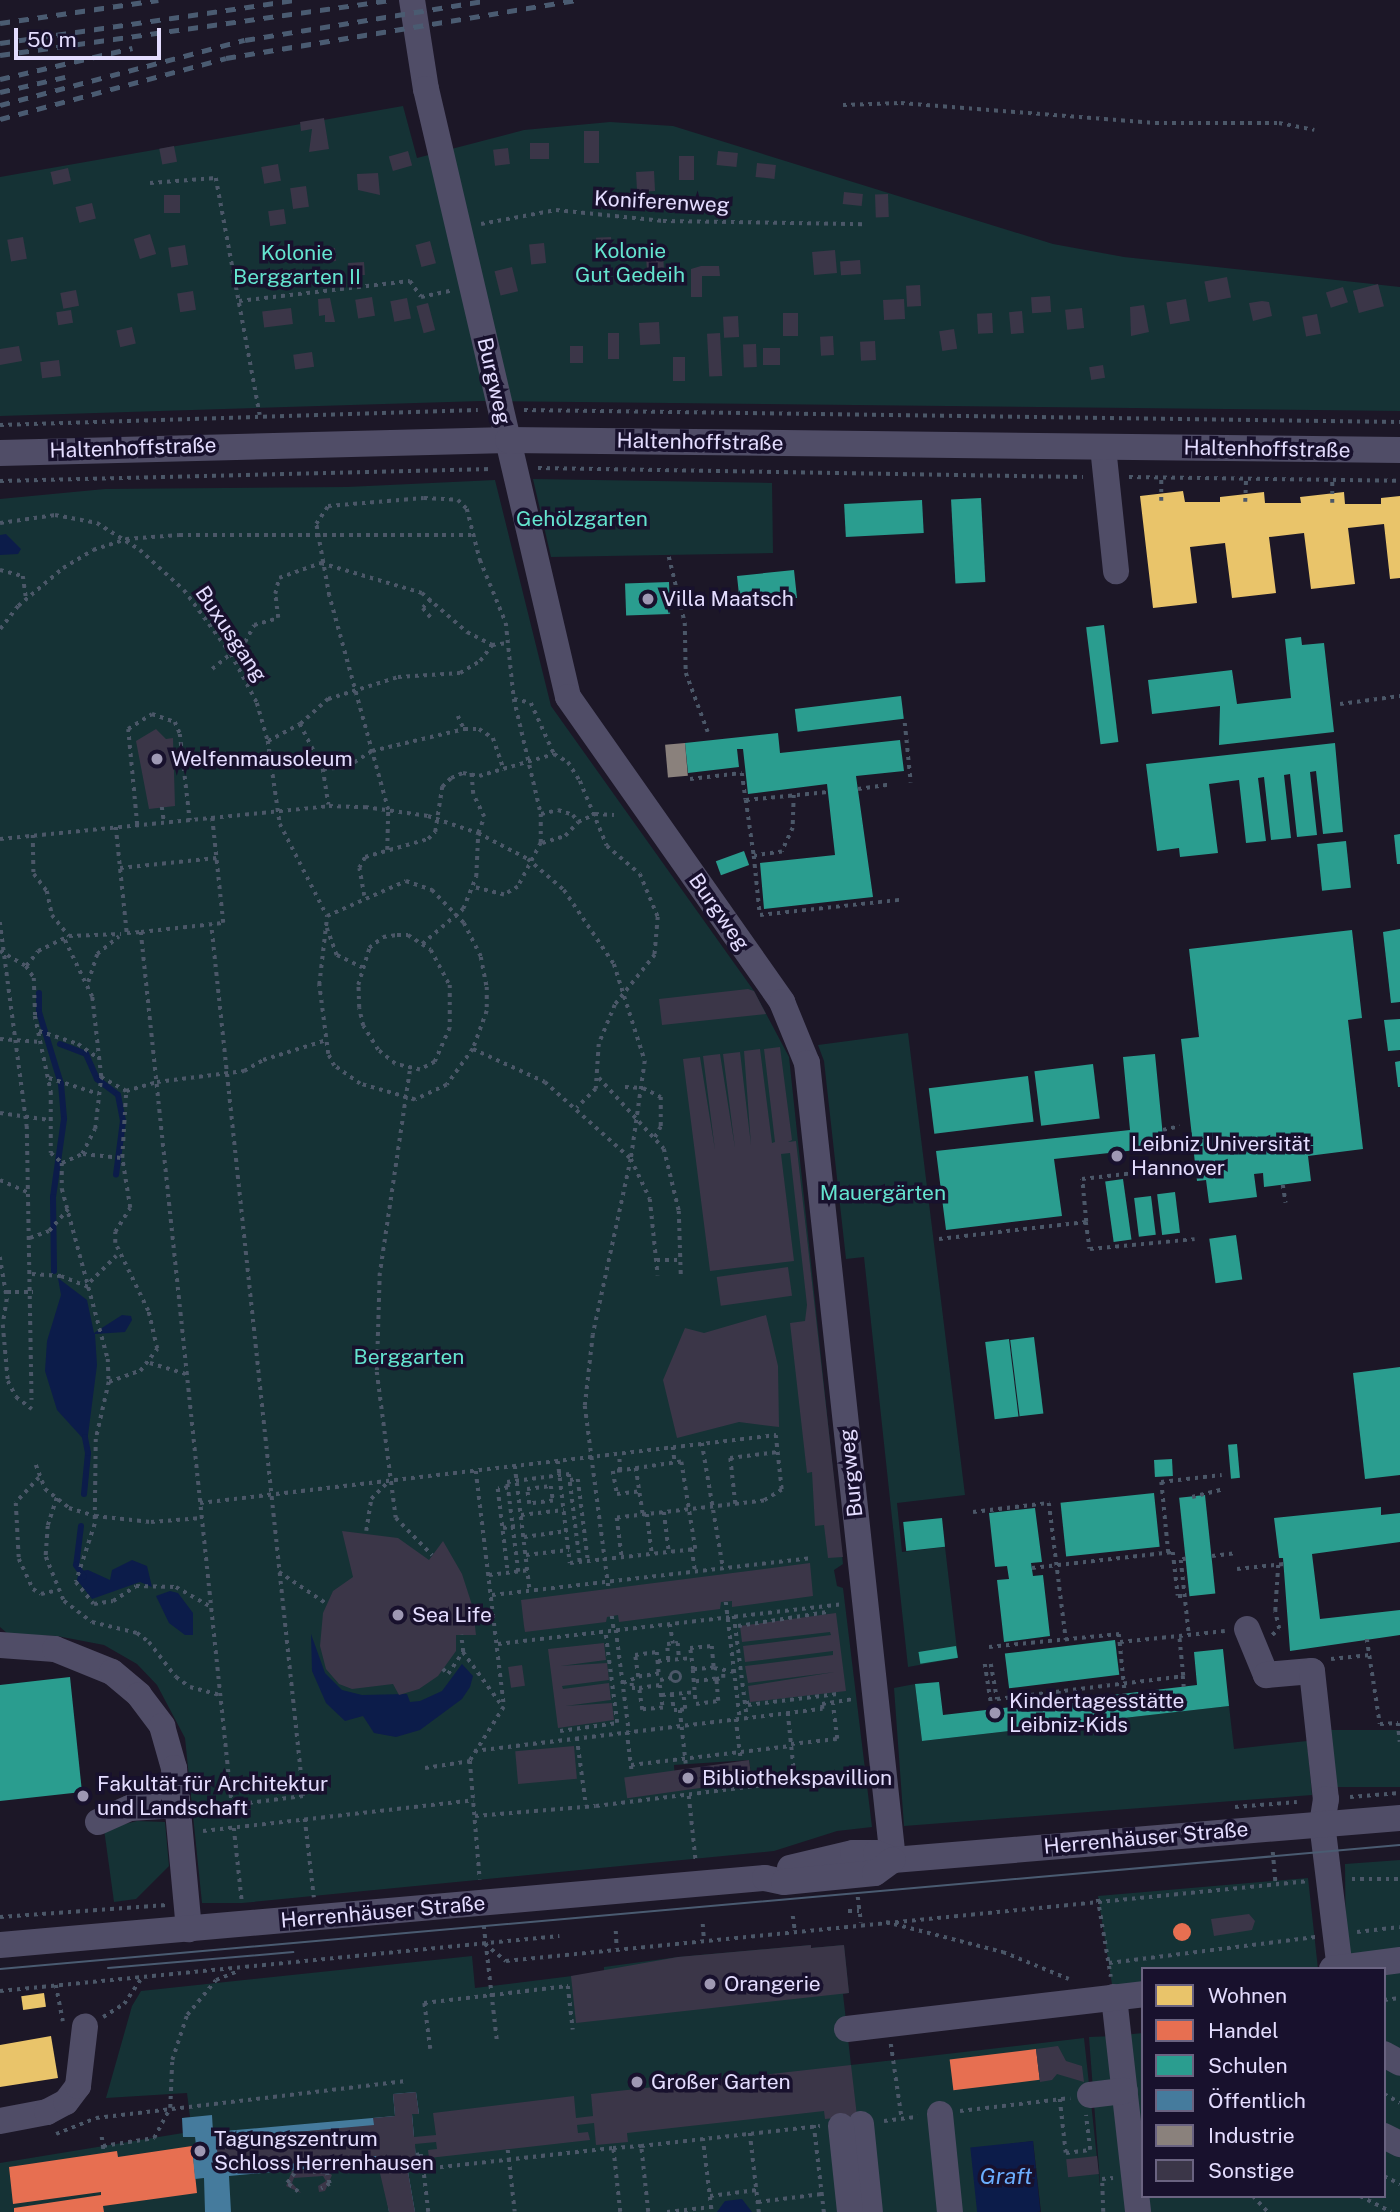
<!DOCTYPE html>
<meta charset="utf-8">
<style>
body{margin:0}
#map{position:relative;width:1400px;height:2212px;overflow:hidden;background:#1c1727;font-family:"Public Sans",sans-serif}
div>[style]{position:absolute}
.green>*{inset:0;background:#153235;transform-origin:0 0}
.water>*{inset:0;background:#0c1c4a;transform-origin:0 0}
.homes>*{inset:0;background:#e9c46a;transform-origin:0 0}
.shops>*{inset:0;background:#e76f51;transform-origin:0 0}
.round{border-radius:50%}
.schools>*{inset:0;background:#2a9d8f;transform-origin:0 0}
.public>*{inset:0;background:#457b9d}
.industry>*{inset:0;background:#8a817c;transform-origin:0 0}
.stream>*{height:6px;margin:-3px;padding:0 3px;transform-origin:3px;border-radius:3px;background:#0c1c4a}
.building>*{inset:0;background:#3b3648;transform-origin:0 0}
.path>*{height:3.5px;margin-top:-1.75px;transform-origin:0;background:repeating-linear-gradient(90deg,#4b5768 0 3.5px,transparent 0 8.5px)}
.path>.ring{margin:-1.75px;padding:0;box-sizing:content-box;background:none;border:3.5px solid #4b5768;border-radius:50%}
.minor>*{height:26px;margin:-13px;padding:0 13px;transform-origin:13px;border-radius:13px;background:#504d67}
.tram>*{height:2px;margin:-1px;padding:0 1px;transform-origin:1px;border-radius:1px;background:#4a5b71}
.rail>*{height:5px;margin-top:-2.5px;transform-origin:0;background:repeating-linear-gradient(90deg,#4a5b71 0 10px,transparent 0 19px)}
.dots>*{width:19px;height:19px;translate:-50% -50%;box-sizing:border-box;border:4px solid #18112d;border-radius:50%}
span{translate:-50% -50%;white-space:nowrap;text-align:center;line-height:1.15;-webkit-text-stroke:7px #18112d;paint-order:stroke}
.street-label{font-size:21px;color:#e4ddff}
.park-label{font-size:21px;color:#64e4cf}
.poi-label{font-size:21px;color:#e4ddff}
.left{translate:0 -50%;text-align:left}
.water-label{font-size:23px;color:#6baeff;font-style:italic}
.legend{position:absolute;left:1141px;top:1967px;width:245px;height:231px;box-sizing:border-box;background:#18112d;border:2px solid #6a6381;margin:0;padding:9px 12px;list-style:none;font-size:21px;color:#e4ddff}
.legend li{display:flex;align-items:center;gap:14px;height:35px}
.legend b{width:35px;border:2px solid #6a6381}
.scale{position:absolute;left:14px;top:28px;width:147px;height:32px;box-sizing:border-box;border:4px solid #e4ddff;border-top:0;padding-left:9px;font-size:21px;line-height:24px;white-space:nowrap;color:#e4ddff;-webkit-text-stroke:5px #18112d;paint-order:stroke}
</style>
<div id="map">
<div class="green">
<div style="clip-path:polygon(403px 106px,417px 158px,524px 130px,610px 122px,673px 126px,1053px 244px,1124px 257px,1400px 287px,1400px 411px,481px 401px,0 416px,0 177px)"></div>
<div style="clip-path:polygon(533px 479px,772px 483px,773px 553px,551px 557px)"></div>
<div style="clip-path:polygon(evenodd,495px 480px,551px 706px,754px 991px,789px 1057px,843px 1564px,834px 1570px,837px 1586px,843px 1588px,872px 1827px,837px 1831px,774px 1851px,242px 1903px,202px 1903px,185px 1738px,157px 1685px,137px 1664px,104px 1645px,57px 1636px,8px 1634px,0 1627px,0 499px,105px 489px,347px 487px,495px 480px,749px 1760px,752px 1780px,676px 1791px,674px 1765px,749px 1760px)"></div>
<div style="clip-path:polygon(908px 1033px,965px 1495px,897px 1503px,902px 1552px,945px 1547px,958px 1658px,908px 1667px,864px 1257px,846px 1259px,824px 1061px,818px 1045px)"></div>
<div style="clip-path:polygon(915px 1684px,922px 1741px,1229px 1706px,1234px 1749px,1307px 1741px,1312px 1795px,904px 1826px,894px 1688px)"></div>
<div style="left:1400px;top:1730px;width:57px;height:69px;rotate:90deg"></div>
<div style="clip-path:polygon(137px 1821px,165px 1822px,169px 1866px,136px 1899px,114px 1902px,104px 1829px)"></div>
<div style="clip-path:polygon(1400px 1860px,1400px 2212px,1143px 2212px,1123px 2035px,1143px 2033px,1143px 2196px,1384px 2196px,1384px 1969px,1346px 1969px,1345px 1864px)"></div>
<div style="clip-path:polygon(1308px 1878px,1318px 1969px,1143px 1969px,1143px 1994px,1114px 1997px,1098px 1896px)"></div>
<div style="clip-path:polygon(811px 1945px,811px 1948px,844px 1945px,849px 1993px,843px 1994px,851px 2065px,1084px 2038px,1101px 2195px,1089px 2037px,1115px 2036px,1135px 2212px,1041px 2212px,1033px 2141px,971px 2149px,978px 2212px,0 2212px,0 2163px,183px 2133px,182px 2118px,190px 2117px,187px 2093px,106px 2098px,132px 2006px,141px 1991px,472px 1956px,475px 1988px,604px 1972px,604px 1967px,678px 1957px)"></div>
</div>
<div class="water">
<div style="clip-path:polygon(6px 534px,21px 549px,18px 554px,0 555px,0 535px)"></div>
<div style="clip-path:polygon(58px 1278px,87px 1300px,94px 1333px,122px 1315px,131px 1316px,132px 1320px,125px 1332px,95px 1334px,97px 1365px,87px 1443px,57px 1410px,45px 1371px,47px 1341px,61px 1295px)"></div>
<div style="clip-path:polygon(132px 1560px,147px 1566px,152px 1587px,140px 1582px,92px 1599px,77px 1580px,79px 1571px,88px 1570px,110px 1580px,112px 1570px)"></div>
<div style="clip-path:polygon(170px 1591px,178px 1593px,193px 1613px,193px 1635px,185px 1635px,169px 1623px,156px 1596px)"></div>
<div style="clip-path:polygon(311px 1634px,325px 1673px,342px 1690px,362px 1695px,407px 1694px,410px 1702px,420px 1701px,442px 1691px,462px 1664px,473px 1676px,470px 1687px,462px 1699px,420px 1730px,396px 1737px,374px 1733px,363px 1716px,345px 1721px,326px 1703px,312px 1671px)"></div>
<div style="left:1033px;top:2141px;width:71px;height:63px;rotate:84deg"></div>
<div style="clip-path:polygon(742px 2199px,752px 2212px,717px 2212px,725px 2201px)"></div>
</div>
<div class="homes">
<div style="clip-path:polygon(1183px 491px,1185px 502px,1220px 502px,1220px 497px,1264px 492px,1265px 503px,1301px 503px,1300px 497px,1344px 492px,1345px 504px,1381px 504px,1381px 498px,1400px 496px,1400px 578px,1390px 579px,1384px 524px,1348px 528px,1355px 584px,1311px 589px,1304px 533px,1269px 537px,1276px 593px,1232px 598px,1225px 543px,1190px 547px,1197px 603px,1153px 608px,1140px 496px)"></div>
<div style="left:44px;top:1993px;width:14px;height:23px;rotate:82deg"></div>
<div style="clip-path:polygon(51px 2036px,58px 2078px,0 2087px,0 2045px)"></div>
</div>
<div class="shops">
<div class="round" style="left:1173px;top:1923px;width:18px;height:18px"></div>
<div style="left:1036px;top:2049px;width:31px;height:87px;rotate:83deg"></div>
<div style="clip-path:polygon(192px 2146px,197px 2193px,103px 2206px,104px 2212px,14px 2212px,14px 2208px,101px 2195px,101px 2192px,13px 2204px,9px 2167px,117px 2151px,118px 2157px)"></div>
</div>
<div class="schools">
<div style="left:981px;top:498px;width:84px;height:30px;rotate:87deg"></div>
<div style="left:922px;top:500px;width:33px;height:78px;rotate:87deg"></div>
<div style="clip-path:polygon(794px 570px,797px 598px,790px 598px,792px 608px,785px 609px,785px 599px,740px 604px,737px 576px)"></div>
<div style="left:669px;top:582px;width:32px;height:44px;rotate:88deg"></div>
<div style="left:1104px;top:625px;width:118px;height:18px;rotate:83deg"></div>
<div style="clip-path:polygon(1301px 637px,1302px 645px,1324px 643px,1334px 732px,1219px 745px,1220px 706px,1152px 714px,1148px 680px,1232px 670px,1237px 704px,1291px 698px,1285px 639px)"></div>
<div style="left:901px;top:696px;width:23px;height:107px;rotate:83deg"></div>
<div style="clip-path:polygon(778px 733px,780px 753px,900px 740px,904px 771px,856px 776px,873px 897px,764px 909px,760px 863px,835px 855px,827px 784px,748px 794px,743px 749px,737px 749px,739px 767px,688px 773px,685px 743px)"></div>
<div style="clip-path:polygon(1335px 743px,1343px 832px,1323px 834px,1316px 771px,1310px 772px,1317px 835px,1297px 837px,1290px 774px,1284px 775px,1291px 838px,1271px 840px,1264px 777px,1258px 778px,1266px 841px,1246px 843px,1239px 780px,1209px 784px,1218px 853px,1180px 857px,1179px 848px,1157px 851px,1146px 764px)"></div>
<div style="clip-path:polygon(1400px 834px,1400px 864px,1397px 864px,1394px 835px)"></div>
<div style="left:1346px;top:841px;width:47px;height:29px;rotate:84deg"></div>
<div style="left:744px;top:851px;width:15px;height:30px;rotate:70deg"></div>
<div style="clip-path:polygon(1400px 929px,1400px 1002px,1391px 1003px,1383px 932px)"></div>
<div style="clip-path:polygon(1352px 930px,1362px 1018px,1348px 1020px,1363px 1149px,1308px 1156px,1311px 1181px,1264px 1187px,1263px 1173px,1254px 1174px,1257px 1197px,1209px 1203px,1206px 1180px,1197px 1181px,1181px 1039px,1199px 1037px,1189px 949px)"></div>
<div style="clip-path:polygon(1400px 1019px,1400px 1050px,1388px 1051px,1384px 1020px)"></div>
<div style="clip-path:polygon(1155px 1054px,1164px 1147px,1054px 1159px,1062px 1216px,946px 1230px,936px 1151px,1130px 1130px,1123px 1057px)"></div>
<div style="clip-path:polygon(1400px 1061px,1400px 1087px,1398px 1087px,1395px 1062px)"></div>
<div style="left:1093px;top:1064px;width:55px;height:59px;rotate:83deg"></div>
<div style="left:1028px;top:1076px;width:46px;height:100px;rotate:83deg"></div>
<div style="left:1123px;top:1179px;width:61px;height:18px;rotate:82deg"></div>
<div style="left:1175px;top:1192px;width:41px;height:18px;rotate:83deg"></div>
<div style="left:1151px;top:1196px;width:39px;height:17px;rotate:83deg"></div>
<div style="left:1236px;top:1235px;width:45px;height:27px;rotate:82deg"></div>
<div style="left:1034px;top:1337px;width:77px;height:24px;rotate:83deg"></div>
<div style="left:1009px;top:1339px;width:78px;height:24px;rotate:83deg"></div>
<div style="clip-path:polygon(1400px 1367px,1400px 1475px,1365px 1479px,1353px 1373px)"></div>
<div style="left:1237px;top:1444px;width:34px;height:9px;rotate:85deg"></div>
<div style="left:1172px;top:1459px;width:17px;height:18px;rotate:87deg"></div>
<div style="left:1154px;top:1493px;width:54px;height:94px;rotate:84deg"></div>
<div style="left:1205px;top:1495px;width:99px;height:26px;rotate:84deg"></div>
<div style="clip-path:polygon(1381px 1507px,1381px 1515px,1400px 1513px,1400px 1542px,1312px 1554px,1320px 1619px,1400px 1610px,1400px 1635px,1290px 1651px,1283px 1558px,1279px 1558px,1274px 1518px)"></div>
<div style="clip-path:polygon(1035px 1508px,1042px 1562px,1031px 1563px,1033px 1576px,1043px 1575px,1050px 1636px,1004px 1642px,997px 1580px,1009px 1579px,1007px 1566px,995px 1567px,989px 1513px)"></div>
<div style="left:942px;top:1518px;width:29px;height:39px;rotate:84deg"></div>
<div style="left:1115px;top:1640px;width:35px;height:111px;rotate:83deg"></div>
<div style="left:956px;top:1646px;width:12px;height:38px;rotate:81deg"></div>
<div style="clip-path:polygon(1223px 1649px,1229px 1706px,922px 1741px,915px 1684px,939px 1682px,943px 1715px,1197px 1685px,1194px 1652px)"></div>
<div style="clip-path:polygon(70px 1677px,82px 1792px,0 1801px,0 1685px)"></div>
</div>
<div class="public">
<div style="clip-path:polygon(416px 2092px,419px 2114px,412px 2114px,416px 2159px,406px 2160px,415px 2212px,389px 2212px,381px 2162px,229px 2176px,231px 2212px,205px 2212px,204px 2178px,195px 2179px,192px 2146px,196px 2145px,195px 2137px,183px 2137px,182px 2118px,212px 2115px,213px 2132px,395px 2116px,393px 2094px)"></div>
</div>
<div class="industry">
<div style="left:685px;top:743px;width:33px;height:20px;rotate:85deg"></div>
</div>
<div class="stream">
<div style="left:39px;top:993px;width:19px;rotate:90deg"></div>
<div style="left:39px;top:1012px;width:75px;rotate:73deg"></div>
<div style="left:61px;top:1084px;width:35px;rotate:85deg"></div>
<div style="left:64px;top:1119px;width:79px;rotate:98deg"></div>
<div style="left:53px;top:1197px;width:74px;rotate:89.2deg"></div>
<div style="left:60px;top:1044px;width:28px;rotate:21deg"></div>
<div style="left:86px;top:1054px;width:27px;rotate:66deg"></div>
<div style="left:97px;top:1079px;width:26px;rotate:37deg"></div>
<div style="left:118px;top:1095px;width:26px;rotate:79deg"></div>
<div style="left:123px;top:1121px;width:54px;rotate:97.4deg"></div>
<div style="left:84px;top:1494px;width:41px;rotate:-84.4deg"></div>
<div style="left:88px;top:1453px;width:16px;rotate:-101deg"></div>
<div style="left:81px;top:1526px;width:39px;rotate:97deg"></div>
<div style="left:76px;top:1565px;width:14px;rotate:56deg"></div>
</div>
<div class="building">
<div style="clip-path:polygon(324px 118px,329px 149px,309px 152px,312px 129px,301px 131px,300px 122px)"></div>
<div style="left:584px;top:131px;width:15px;height:32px"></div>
<div style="left:530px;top:143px;width:19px;height:16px"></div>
<div style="left:174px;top:146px;width:16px;height:15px;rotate:79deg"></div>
<div style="left:508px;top:148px;width:16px;height:15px;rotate:83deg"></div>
<div style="left:408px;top:151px;width:15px;height:20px;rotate:74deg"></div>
<div style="left:718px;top:151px;width:20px;height:14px;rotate:6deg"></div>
<div style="left:679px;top:156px;width:15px;height:24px"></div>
<div style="left:757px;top:163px;width:19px;height:14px;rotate:6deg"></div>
<div style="left:278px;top:164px;width:17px;height:17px;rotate:80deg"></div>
<div style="left:68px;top:168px;width:13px;height:18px;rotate:77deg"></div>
<div style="left:654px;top:171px;width:20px;height:18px;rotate:87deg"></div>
<div style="clip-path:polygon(378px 173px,380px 195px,358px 190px,357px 174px)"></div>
<div style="left:306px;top:186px;width:21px;height:16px;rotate:82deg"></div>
<div style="left:844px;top:192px;width:19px;height:12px;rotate:6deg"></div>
<div style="left:888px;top:194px;width:23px;height:13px;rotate:88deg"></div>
<div style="left:164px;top:195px;width:16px;height:18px"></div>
<div style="left:92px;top:203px;width:16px;height:17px;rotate:76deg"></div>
<div style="left:284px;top:209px;width:15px;height:16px;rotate:82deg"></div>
<div style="left:150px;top:234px;width:21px;height:17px;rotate:73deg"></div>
<div style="left:23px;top:237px;width:22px;height:16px;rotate:80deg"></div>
<div style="left:611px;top:237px;width:21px;height:15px;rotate:87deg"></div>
<div style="left:430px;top:241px;width:23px;height:15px;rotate:75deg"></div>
<div style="left:544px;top:243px;width:20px;height:15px;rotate:84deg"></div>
<div style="left:185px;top:245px;width:20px;height:17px;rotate:81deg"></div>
<div style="left:290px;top:247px;width:13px;height:21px;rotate:81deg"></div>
<div style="left:335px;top:248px;width:13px;height:15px;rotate:86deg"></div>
<div style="left:835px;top:250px;width:23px;height:23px;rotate:85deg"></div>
<div style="left:663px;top:255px;width:13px;height:17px;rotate:86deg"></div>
<div style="left:860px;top:260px;width:14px;height:20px;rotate:86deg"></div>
<div style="left:364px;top:262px;width:13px;height:16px;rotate:86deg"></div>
<div style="clip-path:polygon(701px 266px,719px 266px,720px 276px,702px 276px,702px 297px,691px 297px,691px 269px)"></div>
<div style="left:512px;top:267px;width:25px;height:18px;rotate:76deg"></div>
<div style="left:1227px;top:277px;width:21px;height:23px;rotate:79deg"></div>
<div style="left:1378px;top:284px;width:23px;height:26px;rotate:75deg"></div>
<div style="left:920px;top:285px;width:21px;height:14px;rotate:87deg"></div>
<div style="left:1343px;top:287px;width:16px;height:18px;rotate:72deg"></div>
<div style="left:76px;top:290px;width:16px;height:16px;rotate:79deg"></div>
<div style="left:193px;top:291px;width:19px;height:16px;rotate:81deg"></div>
<div style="left:1050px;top:296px;width:16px;height:19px;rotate:86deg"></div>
<div style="left:372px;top:297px;width:19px;height:17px;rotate:81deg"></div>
<div style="clip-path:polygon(330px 298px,335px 322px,325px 322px,325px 315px,319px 316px,318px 299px)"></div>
<div style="left:407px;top:298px;width:21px;height:17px;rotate:79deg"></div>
<div style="left:904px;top:299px;width:20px;height:21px;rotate:87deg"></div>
<div style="left:1186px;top:299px;width:22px;height:20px;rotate:80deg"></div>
<div style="clip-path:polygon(1262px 301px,1269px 302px,1272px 316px,1253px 321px,1249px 303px)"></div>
<div style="left:428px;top:303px;width:28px;height:12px;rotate:75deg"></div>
<div style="clip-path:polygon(1144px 305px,1149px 332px,1131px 336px,1130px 307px)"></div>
<div style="left:291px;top:308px;width:16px;height:29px;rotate:83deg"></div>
<div style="left:1082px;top:308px;width:20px;height:17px;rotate:84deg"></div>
<div style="left:71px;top:310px;width:13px;height:15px;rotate:81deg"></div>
<div style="left:1022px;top:311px;width:22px;height:13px;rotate:85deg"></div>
<div style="left:783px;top:313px;width:15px;height:23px"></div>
<div style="left:992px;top:313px;width:20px;height:15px;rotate:87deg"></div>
<div style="left:1317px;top:314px;width:20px;height:15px;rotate:79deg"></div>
<div style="left:738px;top:316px;width:21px;height:15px;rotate:87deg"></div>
<div style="left:659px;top:322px;width:22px;height:20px;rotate:87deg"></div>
<div style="left:132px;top:327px;width:17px;height:16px;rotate:77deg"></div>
<div style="left:954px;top:329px;width:20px;height:15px;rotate:81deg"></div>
<div style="left:608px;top:333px;width:11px;height:26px"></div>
<div style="left:720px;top:333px;width:43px;height:13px;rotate:87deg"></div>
<div style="left:833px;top:336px;width:19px;height:13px;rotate:87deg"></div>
<div style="left:875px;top:341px;width:19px;height:15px;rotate:87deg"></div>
<div style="left:756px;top:344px;width:23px;height:13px;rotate:88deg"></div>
<div style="clip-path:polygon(19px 346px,22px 361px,0 365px,0 349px)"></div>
<div style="left:570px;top:346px;width:13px;height:17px"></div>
<div style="left:763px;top:348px;width:17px;height:17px"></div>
<div style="left:312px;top:352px;width:15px;height:19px;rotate:82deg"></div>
<div style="left:673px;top:357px;width:12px;height:24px"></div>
<div style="left:59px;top:360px;width:16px;height:19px;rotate:83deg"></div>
<div style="left:1103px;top:365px;width:13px;height:14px;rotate:81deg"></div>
<div style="clip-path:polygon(156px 729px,166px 739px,173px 738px,175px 806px,149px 809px,136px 741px)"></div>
<div style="clip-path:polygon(748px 989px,754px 991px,766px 1014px,662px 1025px,659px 999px)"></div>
<div style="clip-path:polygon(780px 1047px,792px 1140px,788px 1142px,796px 1141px,843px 1557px,828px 1558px,824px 1525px,815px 1526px,812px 1472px,807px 1473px,790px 1323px,805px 1321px,807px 1305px,790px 1153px,781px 1154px,794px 1261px,710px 1271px,683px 1059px,700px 1057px,715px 1150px,703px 1056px,720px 1054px,735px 1148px,723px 1054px,740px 1052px,751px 1145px,744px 1051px,760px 1049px,772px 1143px,775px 1142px,764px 1049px)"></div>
<div style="left:788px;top:1267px;width:29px;height:72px;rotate:82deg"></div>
<div style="clip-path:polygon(766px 1315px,778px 1366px,779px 1427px,739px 1422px,677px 1438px,663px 1380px,685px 1328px,704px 1333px)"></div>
<div style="clip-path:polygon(342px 1531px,398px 1538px,429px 1560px,443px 1541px,462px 1574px,473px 1608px,476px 1635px,456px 1635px,456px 1651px,438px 1676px,419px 1689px,399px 1695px,393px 1684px,352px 1689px,339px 1684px,326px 1669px,320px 1646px,323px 1613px,333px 1591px,353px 1577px)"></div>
<div style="clip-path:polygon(810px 1563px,813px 1596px,732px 1607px,732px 1601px,721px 1602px,720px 1609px,619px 1622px,618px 1615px,607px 1617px,606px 1622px,525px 1632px,524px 1626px,521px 1600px)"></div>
<div style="clip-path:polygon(836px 1613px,846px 1691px,750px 1702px,748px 1686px,835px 1672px,748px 1683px,745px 1666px,833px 1655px,833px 1651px,745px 1662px,743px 1646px,831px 1635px,830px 1632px,742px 1642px,740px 1626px)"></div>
<div style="clip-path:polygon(604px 1643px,606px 1660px,560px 1666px,607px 1663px,609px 1680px,562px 1686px,563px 1689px,609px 1683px,611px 1700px,565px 1706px,612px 1703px,614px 1720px,558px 1728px,548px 1649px)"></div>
<div style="left:522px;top:1665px;width:21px;height:14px;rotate:82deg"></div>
<div style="left:574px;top:1746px;width:33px;height:59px;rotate:85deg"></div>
<div style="left:749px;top:1760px;width:21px;height:126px;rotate:82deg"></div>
<div style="clip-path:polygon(1249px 1914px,1255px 1921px,1252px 1930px,1214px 1936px,1211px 1919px)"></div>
<div style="clip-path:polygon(811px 1945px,811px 1948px,844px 1945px,849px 1993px,576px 2023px,571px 1976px,678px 1957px)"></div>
<div style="clip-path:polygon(1058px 2046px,1066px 2061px,1082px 2066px,1084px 2082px,1057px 2074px,1052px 2080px,1040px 2082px,1036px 2049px)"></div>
<div style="clip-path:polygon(851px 2065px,857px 2116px,825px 2119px,824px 2111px,672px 2128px,627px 2133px,628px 2142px,596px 2145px,594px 2123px,577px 2125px,578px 2133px,588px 2132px,590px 2140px,429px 2158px,428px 2150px,437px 2149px,436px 2142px,415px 2144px,416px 2159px,406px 2160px,415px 2212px,389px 2212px,376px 2156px,219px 2170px,216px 2139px,374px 2125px,373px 2118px,395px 2116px,393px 2094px,416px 2092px,419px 2114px,412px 2114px,414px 2137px,436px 2135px,433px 2113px,574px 2096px,576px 2118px,593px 2116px,591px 2094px)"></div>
<div style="left:1097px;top:2156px;width:18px;height:31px;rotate:84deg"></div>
<div style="clip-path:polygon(323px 2168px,332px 2175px,325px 2191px,319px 2192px,318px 2186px,326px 2181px,323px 2176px,294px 2178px,292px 2183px,301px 2193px,286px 2186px,292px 2171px)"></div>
</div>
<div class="path">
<div style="left:843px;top:105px;width:58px;rotate:-2deg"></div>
<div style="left:901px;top:103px;width:255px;rotate:4.5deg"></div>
<div style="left:1155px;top:123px;width:124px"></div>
<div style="left:1279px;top:123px;width:36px;rotate:11deg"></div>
<div style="left:150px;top:183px;width:66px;rotate:-4.3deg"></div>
<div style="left:216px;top:178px;width:241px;rotate:79.5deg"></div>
<div style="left:481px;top:224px;width:76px;rotate:-10.6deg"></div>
<div style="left:556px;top:210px;width:108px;rotate:5.9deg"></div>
<div style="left:663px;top:221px;width:202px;rotate:0.9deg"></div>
<div style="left:239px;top:301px;width:172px;rotate:-6.7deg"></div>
<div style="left:410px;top:281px;width:19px;rotate:55deg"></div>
<div style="left:421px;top:297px;width:30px;rotate:-12deg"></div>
<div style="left:524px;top:410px;width:876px;rotate:0.78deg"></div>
<div style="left:0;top:425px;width:478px;rotate:-1.8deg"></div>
<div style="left:538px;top:468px;width:545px;rotate:0.95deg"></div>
<div style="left:1129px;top:477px;width:271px;rotate:0.8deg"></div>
<div style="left:0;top:481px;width:492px;rotate:-1.4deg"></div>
<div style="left:1161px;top:501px;width:23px;rotate:-90deg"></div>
<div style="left:1245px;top:502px;width:23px;rotate:-88deg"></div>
<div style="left:1332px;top:503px;width:23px;rotate:-90deg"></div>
<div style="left:0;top:523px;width:56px;rotate:-8.3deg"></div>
<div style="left:55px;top:515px;width:43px;rotate:10.8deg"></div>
<div style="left:97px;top:523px;width:51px;rotate:32.1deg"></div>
<div style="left:140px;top:550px;width:59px;rotate:42.3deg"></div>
<div style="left:184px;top:590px;width:79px;rotate:53.7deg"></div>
<div style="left:231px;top:654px;width:55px;rotate:62deg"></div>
<div style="left:257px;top:703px;width:40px;rotate:74deg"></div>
<div style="left:268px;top:741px;width:84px;rotate:81.8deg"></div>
<div style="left:280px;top:824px;width:103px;rotate:62.9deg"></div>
<div style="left:669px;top:557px;width:68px;rotate:76.4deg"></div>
<div style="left:685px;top:623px;width:50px;rotate:88.9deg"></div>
<div style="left:686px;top:673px;width:63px;rotate:69.6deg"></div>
<div style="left:0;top:570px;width:24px;rotate:15deg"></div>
<div style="left:23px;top:576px;width:22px;rotate:82deg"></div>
<div style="left:431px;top:600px;width:11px;rotate:135deg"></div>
<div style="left:423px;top:608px;width:14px;rotate:51deg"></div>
<div style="left:0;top:629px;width:29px;rotate:-52deg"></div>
<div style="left:18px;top:606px;width:59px;rotate:-40.2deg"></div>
<div style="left:63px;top:568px;width:35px;rotate:-31deg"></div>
<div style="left:93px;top:550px;width:35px;rotate:-18deg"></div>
<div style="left:126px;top:539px;width:53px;rotate:-4.3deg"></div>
<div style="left:179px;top:535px;width:294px"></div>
<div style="left:212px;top:669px;width:43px;rotate:-39.3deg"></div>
<div style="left:245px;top:642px;width:19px;rotate:-62deg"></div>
<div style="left:254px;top:625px;width:25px;rotate:-16deg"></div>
<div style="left:278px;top:618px;width:24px;rotate:-97deg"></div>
<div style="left:275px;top:594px;width:16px;rotate:-76deg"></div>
<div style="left:279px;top:578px;width:45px;rotate:-19.7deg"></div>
<div style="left:321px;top:563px;width:105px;rotate:16.5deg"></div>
<div style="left:422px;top:593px;width:60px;rotate:40.9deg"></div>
<div style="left:467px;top:632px;width:28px;rotate:27deg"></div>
<div style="left:492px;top:645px;width:16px;rotate:-7deg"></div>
<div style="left:514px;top:699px;width:17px;rotate:13deg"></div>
<div style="left:531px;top:703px;width:56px;rotate:65.7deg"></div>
<div style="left:554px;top:754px;width:16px;rotate:30deg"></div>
<div style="left:568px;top:762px;width:22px;rotate:58deg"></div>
<div style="left:580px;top:781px;width:70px;rotate:67.4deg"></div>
<div style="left:607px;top:846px;width:43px;rotate:40.3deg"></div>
<div style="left:640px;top:874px;width:47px;rotate:67.3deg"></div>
<div style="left:658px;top:917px;width:38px;rotate:95deg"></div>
<div style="left:655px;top:955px;width:64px;rotate:128.7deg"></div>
<div style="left:615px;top:1005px;width:42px;rotate:112.3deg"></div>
<div style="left:599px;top:1044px;width:45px;rotate:93.8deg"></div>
<div style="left:596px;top:1089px;width:27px;rotate:135deg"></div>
<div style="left:1340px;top:704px;width:61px;rotate:-7.6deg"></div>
<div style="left:458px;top:716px;width:14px;rotate:65deg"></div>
<div style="left:905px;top:723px;width:60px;rotate:84.3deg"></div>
<div style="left:300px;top:724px;width:51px;rotate:62.9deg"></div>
<div style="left:323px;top:769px;width:24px;rotate:-5deg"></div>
<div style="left:347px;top:767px;width:30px;rotate:-33deg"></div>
<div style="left:372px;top:751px;width:95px;rotate:-13.4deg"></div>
<div style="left:464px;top:729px;width:15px"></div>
<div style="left:479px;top:729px;width:17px;rotate:33deg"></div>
<div style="left:493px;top:738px;width:34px;rotate:71deg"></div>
<div style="left:268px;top:741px;width:36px;rotate:-28deg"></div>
<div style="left:300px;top:724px;width:38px;rotate:-42deg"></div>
<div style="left:328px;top:699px;width:73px;rotate:-17.4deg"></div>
<div style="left:398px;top:677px;width:62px;rotate:-3.7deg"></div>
<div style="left:460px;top:673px;width:23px;rotate:-31deg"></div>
<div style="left:480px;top:661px;width:20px;rotate:-53deg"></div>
<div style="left:323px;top:769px;width:36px;rotate:81deg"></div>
<div style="left:690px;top:779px;width:52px;rotate:-6.6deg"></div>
<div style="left:742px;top:773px;width:27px;rotate:82deg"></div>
<div style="left:746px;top:800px;width:82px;rotate:-5.6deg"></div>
<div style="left:858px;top:789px;width:30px;rotate:-8deg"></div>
<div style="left:794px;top:795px;width:33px;rotate:92deg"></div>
<div style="left:793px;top:828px;width:26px;rotate:115deg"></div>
<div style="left:782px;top:852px;width:28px;rotate:172deg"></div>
<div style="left:754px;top:856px;width:59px;rotate:84.2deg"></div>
<div style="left:760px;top:915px;width:140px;rotate:-6.2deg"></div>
<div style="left:746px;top:800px;width:57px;rotate:81.9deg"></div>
<div style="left:162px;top:807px;width:15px;rotate:82deg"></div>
<div style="left:541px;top:814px;width:17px;rotate:-13deg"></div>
<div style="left:558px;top:810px;width:16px;rotate:18deg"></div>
<div style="left:573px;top:815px;width:9px;rotate:54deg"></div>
<div style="left:137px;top:825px;width:96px;rotate:-95.4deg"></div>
<div style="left:128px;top:729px;width:28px;rotate:-32deg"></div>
<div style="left:152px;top:714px;width:24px;rotate:19deg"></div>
<div style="left:175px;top:722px;width:13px;rotate:67deg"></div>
<div style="left:180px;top:734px;width:87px;rotate:83.4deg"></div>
<div style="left:116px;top:827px;width:107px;rotate:84.1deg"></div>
<div style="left:127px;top:933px;width:14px;rotate:-4deg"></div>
<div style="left:141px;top:932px;width:82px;rotate:-6.3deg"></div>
<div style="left:223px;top:923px;width:106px;rotate:-96deg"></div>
<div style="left:33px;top:835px;width:39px;rotate:89deg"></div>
<div style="left:34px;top:874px;width:21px;rotate:53deg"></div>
<div style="left:47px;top:891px;width:25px;rotate:78deg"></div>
<div style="left:52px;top:915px;width:27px;rotate:51deg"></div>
<div style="left:0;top:839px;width:331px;rotate:-5.7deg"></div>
<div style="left:329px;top:806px;width:36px;rotate:2deg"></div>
<div style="left:365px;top:807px;width:64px;rotate:8.1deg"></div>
<div style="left:428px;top:816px;width:53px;rotate:18.8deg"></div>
<div style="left:478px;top:833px;width:56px;rotate:27.5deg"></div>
<div style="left:528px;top:859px;width:48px;rotate:40.7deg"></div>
<div style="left:564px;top:890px;width:89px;rotate:56deg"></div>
<div style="left:614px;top:964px;width:102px;rotate:72.3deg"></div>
<div style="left:645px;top:1061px;width:99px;rotate:98.1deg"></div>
<div style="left:631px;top:1159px;width:180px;rotate:102.2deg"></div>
<div style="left:593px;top:1335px;width:71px;rotate:96.4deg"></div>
<div style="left:585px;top:1406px;width:186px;rotate:82.6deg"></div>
<div style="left:542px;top:843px;width:24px;rotate:-17deg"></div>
<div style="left:565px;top:836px;width:19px;rotate:-47deg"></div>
<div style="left:578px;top:822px;width:19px;rotate:-25deg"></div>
<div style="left:595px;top:814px;width:19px;rotate:3deg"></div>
<div style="left:387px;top:850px;width:40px;rotate:-88.6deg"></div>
<div style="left:388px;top:810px;width:222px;rotate:-105.4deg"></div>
<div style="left:329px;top:596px;width:73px;rotate:-100.2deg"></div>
<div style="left:316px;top:524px;width:22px;rotate:-56deg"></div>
<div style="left:328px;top:506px;width:96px;rotate:-4.8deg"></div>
<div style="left:424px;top:498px;width:34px;rotate:3deg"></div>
<div style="left:458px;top:500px;width:13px;rotate:45deg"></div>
<div style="left:467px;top:509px;width:53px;rotate:75.7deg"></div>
<div style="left:480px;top:560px;width:68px;rotate:67.6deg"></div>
<div style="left:506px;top:623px;width:76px;rotate:84deg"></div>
<div style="left:514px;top:699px;width:118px;rotate:76.8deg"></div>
<div style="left:541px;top:814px;width:29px;rotate:90deg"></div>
<div style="left:541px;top:843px;width:50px;rotate:117.6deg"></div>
<div style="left:518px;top:887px;width:16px;rotate:150deg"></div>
<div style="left:504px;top:895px;width:32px;rotate:-166deg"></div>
<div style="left:120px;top:868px;width:97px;rotate:-5.9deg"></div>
<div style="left:406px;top:881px;width:28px;rotate:19deg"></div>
<div style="left:432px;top:890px;width:46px;rotate:45.9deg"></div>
<div style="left:464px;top:923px;width:38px;rotate:63deg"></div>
<div style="left:481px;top:957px;width:31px;rotate:79deg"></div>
<div style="left:487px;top:987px;width:24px;rotate:90deg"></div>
<div style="left:487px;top:1011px;width:40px;rotate:110.2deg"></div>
<div style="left:473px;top:1049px;width:44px;rotate:125.8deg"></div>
<div style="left:447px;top:1085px;width:35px;rotate:155deg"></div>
<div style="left:415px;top:1100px;width:57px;rotate:-163.8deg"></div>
<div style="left:360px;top:1084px;width:32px;rotate:-145deg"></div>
<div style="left:334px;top:1066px;width:13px;rotate:-117deg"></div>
<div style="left:328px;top:1054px;width:70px;rotate:-97.4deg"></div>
<div style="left:319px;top:985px;width:69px;rotate:-83.4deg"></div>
<div style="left:327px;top:916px;width:86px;rotate:-23.9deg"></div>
<div style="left:364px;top:896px;width:28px;rotate:-100deg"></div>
<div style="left:359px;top:868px;width:13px;rotate:-61deg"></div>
<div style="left:365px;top:857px;width:66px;rotate:-15.9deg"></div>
<div style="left:428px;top:839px;width:10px;rotate:-45deg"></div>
<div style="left:435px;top:832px;width:46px;rotate:-81.2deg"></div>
<div style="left:442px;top:787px;width:13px;rotate:-45deg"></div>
<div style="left:451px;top:778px;width:13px;rotate:-23deg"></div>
<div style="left:463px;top:773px;width:16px;rotate:11deg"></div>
<div style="left:479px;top:776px;width:78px;rotate:-16.3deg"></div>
<div style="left:0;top:922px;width:206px;rotate:82.5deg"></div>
<div style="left:27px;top:1126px;width:274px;rotate:89deg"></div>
<div style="left:327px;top:928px;width:29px;rotate:70deg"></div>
<div style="left:337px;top:955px;width:28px;rotate:26deg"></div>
<div style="left:141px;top:932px;width:878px;rotate:84.05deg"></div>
<div style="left:232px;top:1805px;width:72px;rotate:-7.2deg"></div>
<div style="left:303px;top:1796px;width:876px;rotate:-96.03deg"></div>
<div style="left:397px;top:935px;width:11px"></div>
<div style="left:408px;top:935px;width:27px;rotate:33deg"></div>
<div style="left:431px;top:950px;width:40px;rotate:62deg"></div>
<div style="left:450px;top:985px;width:43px;rotate:90deg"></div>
<div style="left:450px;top:1028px;width:37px;rotate:114deg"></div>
<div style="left:435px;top:1062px;width:17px;rotate:152deg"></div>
<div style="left:420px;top:1070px;width:26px;rotate:-167deg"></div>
<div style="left:395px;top:1064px;width:22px;rotate:-141deg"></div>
<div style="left:378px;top:1050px;width:28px;rotate:-122deg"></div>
<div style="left:363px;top:1026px;width:18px;rotate:-103deg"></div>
<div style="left:359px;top:1008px;width:23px;rotate:-92deg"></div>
<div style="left:358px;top:985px;width:39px;rotate:-73deg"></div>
<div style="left:369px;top:948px;width:18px;rotate:-38deg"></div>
<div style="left:383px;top:937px;width:14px;rotate:-8deg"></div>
<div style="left:422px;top:944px;width:54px;rotate:-40.5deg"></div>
<div style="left:463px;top:909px;width:35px;rotate:-68deg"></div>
<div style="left:476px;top:877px;width:44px;rotate:-87.4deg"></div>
<div style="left:478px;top:833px;width:17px;rotate:-69deg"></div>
<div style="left:484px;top:817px;width:25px;rotate:-116deg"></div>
<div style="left:473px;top:794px;width:21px;rotate:-95deg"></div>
<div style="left:0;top:951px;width:30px;rotate:30deg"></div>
<div style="left:26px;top:966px;width:14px;rotate:56deg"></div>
<div style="left:34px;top:978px;width:38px;rotate:88deg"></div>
<div style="left:35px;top:1016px;width:78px;rotate:78.1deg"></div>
<div style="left:51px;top:1092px;width:61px;rotate:90deg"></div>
<div style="left:51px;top:1153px;width:15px;rotate:42deg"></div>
<div style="left:62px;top:1163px;width:26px;rotate:90deg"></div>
<div style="left:62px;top:1189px;width:176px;rotate:74.9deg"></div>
<div style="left:108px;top:1359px;width:23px;rotate:88deg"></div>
<div style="left:109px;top:1382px;width:58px;rotate:102.8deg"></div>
<div style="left:96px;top:1439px;width:85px;rotate:90.7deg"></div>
<div style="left:95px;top:1524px;width:61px;rotate:108.1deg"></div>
<div style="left:76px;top:1582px;width:28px;rotate:51deg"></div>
<div style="left:94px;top:1604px;width:19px;rotate:-9deg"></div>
<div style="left:113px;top:1601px;width:27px;rotate:-33deg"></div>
<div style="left:136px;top:1586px;width:40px;rotate:1.4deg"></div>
<div style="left:176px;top:1587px;width:40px;rotate:29.7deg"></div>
<div style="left:26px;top:966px;width:19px;rotate:-51deg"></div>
<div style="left:38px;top:951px;width:34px;rotate:-26deg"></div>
<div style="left:69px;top:936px;width:52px;rotate:-2.2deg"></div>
<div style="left:88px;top:982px;width:29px;rotate:-72deg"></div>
<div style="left:97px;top:954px;width:28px;rotate:-39deg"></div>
<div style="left:39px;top:1031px;width:41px;rotate:18.4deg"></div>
<div style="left:78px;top:1044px;width:21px;rotate:35deg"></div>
<div style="left:0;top:1039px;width:41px;rotate:4.2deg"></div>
<div style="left:473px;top:1049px;width:79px;rotate:24.6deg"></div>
<div style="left:545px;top:1082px;width:115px;rotate:41.8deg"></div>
<div style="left:631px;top:1159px;width:44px;rotate:64.6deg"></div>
<div style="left:650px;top:1199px;width:77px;rotate:84.1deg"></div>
<div style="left:410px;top:1071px;width:204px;rotate:98.4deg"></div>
<div style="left:380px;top:1273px;width:99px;rotate:91.7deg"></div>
<div style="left:377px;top:1372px;width:147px;rotate:82.6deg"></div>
<div style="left:396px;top:1518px;width:52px;rotate:45.8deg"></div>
<div style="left:101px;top:1077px;width:29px;rotate:29deg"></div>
<div style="left:126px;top:1091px;width:32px;rotate:-16deg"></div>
<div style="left:157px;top:1082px;width:88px;rotate:-7.2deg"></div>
<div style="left:244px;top:1071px;width:22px;rotate:-30deg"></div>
<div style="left:263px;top:1060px;width:67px;rotate:-17.4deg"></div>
<div style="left:49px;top:1078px;width:52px;rotate:17.7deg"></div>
<div style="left:599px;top:1078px;width:96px;rotate:47.5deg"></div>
<div style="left:664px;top:1149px;width:64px;rotate:76.4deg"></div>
<div style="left:679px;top:1211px;width:65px;rotate:88.2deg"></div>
<div style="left:625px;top:1087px;width:18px;rotate:3deg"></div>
<div style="left:643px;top:1088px;width:20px;rotate:27deg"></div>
<div style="left:661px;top:1097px;width:30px;rotate:90deg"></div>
<div style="left:661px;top:1127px;width:13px;rotate:119deg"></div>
<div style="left:0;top:1113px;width:50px;rotate:8deg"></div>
<div style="left:1163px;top:1130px;width:17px;rotate:-13deg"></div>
<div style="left:83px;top:1154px;width:39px;rotate:6deg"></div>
<div style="left:62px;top:1163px;width:22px;rotate:-24deg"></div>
<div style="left:82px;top:1154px;width:28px;rotate:-63deg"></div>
<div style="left:95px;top:1129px;width:52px;rotate:-83.4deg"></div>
<div style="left:101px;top:1077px;width:81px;rotate:-96.4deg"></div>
<div style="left:92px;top:997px;width:64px;rotate:-115.8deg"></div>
<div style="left:0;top:1180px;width:32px;rotate:24deg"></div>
<div style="left:1283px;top:1185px;width:18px;rotate:81deg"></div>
<div style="left:1086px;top:1222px;width:27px;rotate:82deg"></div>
<div style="left:1090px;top:1249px;width:105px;rotate:-5.4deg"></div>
<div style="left:30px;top:1238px;width:20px;rotate:-20deg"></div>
<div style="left:49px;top:1231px;width:29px;rotate:-49deg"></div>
<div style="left:939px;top:1239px;width:148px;rotate:-6.6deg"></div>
<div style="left:1086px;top:1222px;width:43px;rotate:-95.3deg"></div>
<div style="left:1082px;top:1179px;width:105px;rotate:-6.6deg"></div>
<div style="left:0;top:1257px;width:43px;rotate:80.5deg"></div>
<div style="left:7px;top:1299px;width:26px;rotate:99deg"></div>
<div style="left:3px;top:1325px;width:56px;rotate:84.9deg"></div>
<div style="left:8px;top:1381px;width:18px;rotate:63deg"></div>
<div style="left:16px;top:1397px;width:20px;rotate:37deg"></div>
<div style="left:657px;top:1260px;width:23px"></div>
<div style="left:32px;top:1274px;width:29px;rotate:4deg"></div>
<div style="left:61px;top:1276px;width:32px;rotate:22deg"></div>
<div style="left:90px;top:1282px;width:37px;rotate:-45deg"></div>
<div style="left:7px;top:1292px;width:26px"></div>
<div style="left:150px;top:1363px;width:38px;rotate:17deg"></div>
<div style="left:109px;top:1382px;width:33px;rotate:-20deg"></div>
<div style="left:140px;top:1371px;width:28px;rotate:-52deg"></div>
<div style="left:157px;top:1349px;width:39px;rotate:-103deg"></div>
<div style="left:148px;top:1311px;width:76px;rotate:-115.9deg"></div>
<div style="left:115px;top:1243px;width:11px;rotate:-90deg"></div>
<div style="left:115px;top:1232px;width:28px;rotate:-58deg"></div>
<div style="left:130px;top:1208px;width:51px;rotate:-99.1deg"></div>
<div style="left:122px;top:1158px;width:67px;rotate:-86.6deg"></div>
<div style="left:702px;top:1443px;width:126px;rotate:80.4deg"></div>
<div style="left:673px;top:1447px;width:16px;rotate:83deg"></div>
<div style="left:558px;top:1461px;width:103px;rotate:83.3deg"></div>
<div style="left:570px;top:1563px;width:126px;rotate:-6.4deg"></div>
<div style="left:695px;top:1549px;width:88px;rotate:-99.1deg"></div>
<div style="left:681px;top:1462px;width:62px;rotate:171.6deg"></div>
<div style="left:620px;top:1471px;width:16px;rotate:-94deg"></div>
<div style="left:36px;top:1465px;width:26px;rotate:69deg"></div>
<div style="left:45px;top:1489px;width:31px;rotate:38deg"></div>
<div style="left:69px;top:1508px;width:27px;rotate:17deg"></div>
<div style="left:95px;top:1516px;width:56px;rotate:6.1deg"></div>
<div style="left:151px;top:1522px;width:51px;rotate:-4.5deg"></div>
<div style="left:515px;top:1466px;width:126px;rotate:83.2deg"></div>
<div style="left:636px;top:1468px;width:48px;rotate:81.5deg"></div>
<div style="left:476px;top:1471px;width:238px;rotate:83.2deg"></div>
<div style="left:504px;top:1707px;width:64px;rotate:122.2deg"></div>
<div style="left:470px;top:1761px;width:119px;rotate:85.2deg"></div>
<div style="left:620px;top:1471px;width:7px;rotate:180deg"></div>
<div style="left:613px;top:1471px;width:23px;rotate:80deg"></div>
<div style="left:617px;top:1494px;width:23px;rotate:-7deg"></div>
<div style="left:39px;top:1478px;width:34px;rotate:133deg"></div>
<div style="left:16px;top:1503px;width:56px;rotate:86.9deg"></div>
<div style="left:19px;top:1559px;width:33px;rotate:65deg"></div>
<div style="left:33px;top:1589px;width:9px;rotate:32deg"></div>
<div style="left:41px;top:1594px;width:17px;rotate:-13deg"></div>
<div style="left:570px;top:1480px;width:8px;rotate:-7deg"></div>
<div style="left:578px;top:1479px;width:83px;rotate:83deg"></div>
<div style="left:551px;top:1486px;width:15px;rotate:82deg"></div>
<div style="left:553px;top:1501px;width:24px;rotate:173deg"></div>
<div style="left:529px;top:1504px;width:15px;rotate:-98deg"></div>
<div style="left:527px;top:1489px;width:24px;rotate:-7deg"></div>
<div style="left:508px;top:1488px;width:10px;rotate:174deg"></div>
<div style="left:498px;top:1489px;width:85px;rotate:83.2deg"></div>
<div style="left:1192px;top:1497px;width:33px;rotate:-14deg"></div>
<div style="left:57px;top:1498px;width:29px;rotate:108deg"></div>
<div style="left:48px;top:1526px;width:31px;rotate:94deg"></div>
<div style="left:46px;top:1557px;width:48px;rotate:67.8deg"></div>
<div style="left:64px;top:1601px;width:35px;rotate:37deg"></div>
<div style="left:92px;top:1622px;width:46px;rotate:13.7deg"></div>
<div style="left:137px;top:1633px;width:15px;rotate:37deg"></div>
<div style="left:149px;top:1642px;width:44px;rotate:52.4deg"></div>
<div style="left:176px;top:1677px;width:17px;rotate:36deg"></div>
<div style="left:190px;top:1687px;width:31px;rotate:15deg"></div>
<div style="left:200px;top:1503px;width:580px;rotate:-6.73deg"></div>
<div style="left:776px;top:1435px;width:55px;rotate:83.8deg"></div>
<div style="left:782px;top:1490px;width:21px;rotate:149deg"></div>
<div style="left:764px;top:1501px;width:148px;rotate:173.4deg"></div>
<div style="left:617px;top:1518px;width:39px;rotate:83deg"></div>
<div style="left:735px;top:1504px;width:46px;rotate:-96.2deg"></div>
<div style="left:730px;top:1458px;width:48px;rotate:-7.1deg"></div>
<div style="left:664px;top:1512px;width:40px;rotate:82.9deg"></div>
<div style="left:973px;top:1512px;width:77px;rotate:-6.8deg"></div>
<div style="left:1049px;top:1503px;width:138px;rotate:82.9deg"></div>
<div style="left:647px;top:1514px;width:40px;rotate:82.9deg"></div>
<div style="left:521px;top:1515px;width:43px;rotate:-6.6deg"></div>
<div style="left:503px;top:1528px;width:18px;rotate:-9deg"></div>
<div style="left:366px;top:1531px;width:32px;rotate:-81deg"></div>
<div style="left:371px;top:1499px;width:24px;rotate:-45deg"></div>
<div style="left:524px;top:1537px;width:43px;rotate:-7.9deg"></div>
<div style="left:692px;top:1549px;width:22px;rotate:82deg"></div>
<div style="left:1168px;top:1553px;width:71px;rotate:-95.6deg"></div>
<div style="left:1161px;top:1482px;width:61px;rotate:-6.5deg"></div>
<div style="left:526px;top:1555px;width:43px;rotate:-6.6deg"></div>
<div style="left:1212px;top:1556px;width:23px;rotate:-7deg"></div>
<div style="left:1186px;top:1559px;width:5px;rotate:169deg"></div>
<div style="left:1181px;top:1560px;width:75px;rotate:83.9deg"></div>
<div style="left:1032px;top:1568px;width:142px;rotate:-6.5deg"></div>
<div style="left:1173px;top:1552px;width:44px;rotate:83.5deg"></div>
<div style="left:1178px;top:1596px;width:7px"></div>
<div style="left:1237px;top:1569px;width:47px;rotate:-6.1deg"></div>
<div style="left:279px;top:1572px;width:58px;rotate:33.7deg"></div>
<div style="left:518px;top:1572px;width:91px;rotate:-97deg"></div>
<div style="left:507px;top:1482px;width:63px;rotate:-7.4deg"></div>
<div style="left:569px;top:1474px;width:89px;rotate:82.9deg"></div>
<div style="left:489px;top:1575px;width:39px;rotate:-7deg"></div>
<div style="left:492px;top:1595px;width:320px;rotate:-6.6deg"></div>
<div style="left:726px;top:1602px;width:118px;rotate:83.2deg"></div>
<div style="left:612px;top:1616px;width:14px;rotate:82deg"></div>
<div style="left:734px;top:1616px;width:103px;rotate:82.7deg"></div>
<div style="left:670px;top:1624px;width:20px;rotate:81deg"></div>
<div style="left:738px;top:1626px;width:90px;rotate:-8.9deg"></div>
<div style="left:616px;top:1630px;width:103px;rotate:82.7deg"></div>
<div style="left:1272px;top:1635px;width:9px;rotate:-41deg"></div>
<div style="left:1279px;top:1629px;width:18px;rotate:-103deg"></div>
<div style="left:1275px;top:1611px;width:47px;rotate:-86.3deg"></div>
<div style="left:1367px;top:1639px;width:86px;rotate:81.3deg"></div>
<div style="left:1380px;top:1724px;width:18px;rotate:-3deg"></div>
<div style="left:1398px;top:1723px;width:19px;rotate:84deg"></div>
<div style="left:1120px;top:1642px;width:59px;rotate:-5.8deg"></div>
<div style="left:498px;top:1644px;width:346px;rotate:-6.6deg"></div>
<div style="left:712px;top:1646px;width:22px;rotate:85deg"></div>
<div style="left:714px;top:1668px;width:21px;rotate:175deg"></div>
<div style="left:693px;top:1670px;width:22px;rotate:-98deg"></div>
<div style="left:690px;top:1648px;width:22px;rotate:-5deg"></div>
<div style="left:989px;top:1647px;width:131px;rotate:-5.7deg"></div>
<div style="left:1119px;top:1634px;width:60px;rotate:84.3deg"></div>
<div style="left:463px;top:1652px;width:68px;rotate:54deg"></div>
<div style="left:657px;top:1652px;width:22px;rotate:85deg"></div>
<div style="left:659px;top:1674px;width:21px;rotate:172deg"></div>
<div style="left:638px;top:1677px;width:22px;rotate:-98deg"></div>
<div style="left:635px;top:1655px;width:22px;rotate:-8deg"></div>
<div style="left:1331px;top:1659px;width:39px;rotate:-6deg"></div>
<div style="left:668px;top:1660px;width:16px;rotate:-94deg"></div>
<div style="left:667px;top:1644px;width:11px;rotate:-5deg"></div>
<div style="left:678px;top:1643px;width:16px;rotate:86deg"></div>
<div style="left:658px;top:1661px;width:33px;rotate:-5deg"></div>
<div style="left:985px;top:1664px;width:46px;rotate:81.2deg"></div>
<div style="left:991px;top:1664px;width:36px;rotate:80deg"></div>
<div style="left:997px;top:1699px;width:187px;rotate:-7deg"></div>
<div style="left:1183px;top:1676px;width:40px;rotate:-95.7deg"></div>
<div style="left:1179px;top:1636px;width:46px;rotate:-6.2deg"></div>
<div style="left:714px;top:1668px;width:20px;rotate:11deg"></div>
<div style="left:443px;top:1669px;width:7px;rotate:45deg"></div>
<div style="left:448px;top:1674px;width:27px;rotate:-56deg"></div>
<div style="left:463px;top:1652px;width:17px;rotate:-97deg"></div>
<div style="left:693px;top:1670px;width:34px;rotate:85deg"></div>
<div style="left:696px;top:1704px;width:22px;rotate:-8deg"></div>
<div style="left:718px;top:1701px;width:22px;rotate:-95deg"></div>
<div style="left:716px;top:1679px;width:22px;rotate:172deg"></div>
<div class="ring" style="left:670.5px;top:1671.5px;width:7.5px;height:7.5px"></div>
<div style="left:1183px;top:1676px;width:11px;rotate:85deg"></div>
<div style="left:716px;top:1679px;width:7px;rotate:-8deg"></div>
<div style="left:723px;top:1678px;width:5px;rotate:-90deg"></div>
<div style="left:660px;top:1680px;width:11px;rotate:-10deg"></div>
<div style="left:623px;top:1683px;width:16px;rotate:-22deg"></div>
<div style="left:632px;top:1683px;width:5px;rotate:90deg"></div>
<div style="left:632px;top:1688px;width:7px"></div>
<div style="left:639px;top:1688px;width:21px;rotate:-8deg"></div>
<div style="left:660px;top:1685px;width:23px;rotate:83deg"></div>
<div style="left:663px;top:1708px;width:21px;rotate:175deg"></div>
<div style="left:642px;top:1710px;width:22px;rotate:-98deg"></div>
<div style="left:1059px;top:1691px;width:10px;rotate:90deg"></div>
<div style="left:672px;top:1694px;width:16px;rotate:83deg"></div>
<div style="left:674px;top:1710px;width:6px"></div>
<div style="left:680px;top:1710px;width:5px;rotate:-11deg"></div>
<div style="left:685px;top:1709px;width:16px;rotate:-97deg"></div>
<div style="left:662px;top:1695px;width:33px;rotate:-5deg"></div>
<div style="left:747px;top:1701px;width:4px;rotate:76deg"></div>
<div style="left:748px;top:1705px;width:90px;rotate:-7deg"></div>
<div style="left:680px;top:1710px;width:54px;rotate:83.7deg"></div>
<div style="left:788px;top:1713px;width:68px;rotate:84.1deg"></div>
<div style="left:736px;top:1719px;width:42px;rotate:83.2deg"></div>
<div style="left:560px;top:1731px;width:58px;rotate:-8deg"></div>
<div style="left:617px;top:1723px;width:93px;rotate:-97.4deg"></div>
<div style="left:627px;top:1732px;width:41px;rotate:83deg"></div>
<div style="left:577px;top:1738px;width:68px;rotate:82.3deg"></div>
<div style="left:791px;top:1744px;width:46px;rotate:-6.2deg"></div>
<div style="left:837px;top:1739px;width:35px;rotate:-97deg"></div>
<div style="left:474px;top:1751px;width:351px;rotate:-6.9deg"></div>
<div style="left:822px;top:1709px;width:5px;rotate:-90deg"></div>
<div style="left:822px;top:1704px;width:31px;rotate:-9deg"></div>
<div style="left:631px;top:1765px;width:161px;rotate:-6.8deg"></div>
<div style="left:425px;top:1768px;width:46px;rotate:-8.8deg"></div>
<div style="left:689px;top:1796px;width:67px;rotate:84deg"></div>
<div style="left:1350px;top:1797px;width:50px;rotate:-4.6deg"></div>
<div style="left:1235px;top:1807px;width:62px;rotate:-4.6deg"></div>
<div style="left:475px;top:1816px;width:121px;rotate:-4.7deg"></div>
<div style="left:596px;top:1806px;width:268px;rotate:-7.1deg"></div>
<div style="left:305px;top:1819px;width:79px;rotate:83.4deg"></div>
<div style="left:234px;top:1828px;width:74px;rotate:83.8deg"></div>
<div style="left:203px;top:1831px;width:272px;rotate:-6.5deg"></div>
<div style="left:1273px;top:1852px;width:32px;rotate:85deg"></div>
<div style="left:1352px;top:1879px;width:48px"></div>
<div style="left:858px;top:1897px;width:26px;rotate:83deg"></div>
<div style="left:1098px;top:1899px;width:79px;rotate:80.5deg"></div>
<div style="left:848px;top:1911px;width:11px"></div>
<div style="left:793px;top:1916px;width:14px;rotate:82deg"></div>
<div style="left:0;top:1917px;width:167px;rotate:-4.1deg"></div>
<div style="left:886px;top:1922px;width:121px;rotate:14.4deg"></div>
<div style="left:1003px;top:1952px;width:71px;rotate:22.2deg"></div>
<div style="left:703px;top:1924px;width:15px;rotate:86deg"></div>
<div style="left:484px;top:1926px;width:115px;rotate:83.5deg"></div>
<div style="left:616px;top:1931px;width:18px;rotate:87deg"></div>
<div style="left:1357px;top:1932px;width:43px;rotate:-6.6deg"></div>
<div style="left:485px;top:1944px;width:27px;rotate:39deg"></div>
<div style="left:506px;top:1961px;width:807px;rotate:-5.69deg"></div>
<div style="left:1109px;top:1963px;width:208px;rotate:-7.2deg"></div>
<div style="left:56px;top:1985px;width:37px;rotate:79deg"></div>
<div style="left:0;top:1991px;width:562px;rotate:-5.62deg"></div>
<div style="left:1384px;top:2000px;width:16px;rotate:-7deg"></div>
<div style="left:103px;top:2017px;width:25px;rotate:-32deg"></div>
<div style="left:124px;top:2004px;width:32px;rotate:-56deg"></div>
<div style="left:891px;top:2044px;width:76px;rotate:81.7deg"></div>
<div style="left:430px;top:2049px;width:46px;rotate:-97.4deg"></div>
<div style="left:424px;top:2003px;width:145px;rotate:-6.7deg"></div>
<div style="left:568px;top:1986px;width:44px;rotate:83.5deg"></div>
<div style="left:1384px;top:2094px;width:18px;rotate:29deg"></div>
<div style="left:1060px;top:2099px;width:54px;rotate:83.7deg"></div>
<div style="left:1066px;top:2153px;width:24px;rotate:-7deg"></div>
<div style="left:1090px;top:2150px;width:35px;rotate:-97deg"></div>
<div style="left:960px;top:2111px;width:111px;rotate:-6.7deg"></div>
<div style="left:884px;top:2121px;width:34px;rotate:-7deg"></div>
<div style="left:814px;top:2125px;width:88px;rotate:83.4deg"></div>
<div style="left:750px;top:2133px;width:80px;rotate:83.5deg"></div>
<div style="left:56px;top:2134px;width:43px;rotate:-21.8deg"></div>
<div style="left:96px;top:2118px;width:314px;rotate:-6.8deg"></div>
<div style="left:102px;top:2137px;width:16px;rotate:83deg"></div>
<div style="left:703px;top:2138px;width:75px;rotate:83.1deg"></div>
<div style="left:103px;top:2146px;width:52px;rotate:-8.9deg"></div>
<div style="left:154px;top:2138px;width:34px;rotate:-62deg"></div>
<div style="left:170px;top:2108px;width:48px;rotate:-87.6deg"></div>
<div style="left:172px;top:2060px;width:47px;rotate:-71.6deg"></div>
<div style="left:187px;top:2015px;width:45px;rotate:-50.4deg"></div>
<div style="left:216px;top:1980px;width:24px;rotate:-22deg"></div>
<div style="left:508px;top:2150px;width:62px;rotate:83.6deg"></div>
<div style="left:416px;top:2155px;width:5px;rotate:-11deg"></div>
<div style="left:421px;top:2154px;width:15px;rotate:82deg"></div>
<div style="left:1384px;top:2176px;width:18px;rotate:27deg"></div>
<div style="left:298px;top:2192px;width:14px;rotate:-141deg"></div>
<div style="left:287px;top:2183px;width:15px;rotate:-53deg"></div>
<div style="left:296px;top:2171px;width:31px;rotate:2deg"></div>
<div style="left:327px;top:2172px;width:12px;rotate:76deg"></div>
<div style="left:330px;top:2184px;width:10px;rotate:151deg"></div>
<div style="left:710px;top:2196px;width:47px;rotate:-7.3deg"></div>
<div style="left:1253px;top:2196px;width:22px;rotate:47deg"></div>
<div style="left:1360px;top:2196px;width:35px;rotate:27deg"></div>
<div style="left:758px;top:2202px;width:64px;rotate:-7.1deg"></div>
<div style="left:428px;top:2212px;width:43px;rotate:-96.6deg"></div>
<div style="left:423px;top:2169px;width:191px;rotate:-6.3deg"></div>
<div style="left:620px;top:2212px;width:64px;rotate:-96.2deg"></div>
<div style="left:613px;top:2148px;width:28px;rotate:-4deg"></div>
<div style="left:648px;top:2212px;width:66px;rotate:-96.1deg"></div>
<div style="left:641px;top:2146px;width:180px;rotate:-6.4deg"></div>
<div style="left:667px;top:2212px;width:45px;rotate:-6.3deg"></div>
<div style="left:1103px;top:2212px;width:33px;rotate:-92deg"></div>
<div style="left:1102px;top:2179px;width:11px;rotate:-5deg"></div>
</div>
<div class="minor">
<div style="left:412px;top:0;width:90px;rotate:81.1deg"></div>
<div style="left:426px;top:89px;width:624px;rotate:76.85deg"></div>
<div style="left:568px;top:697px;width:373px;rotate:54.9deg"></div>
<div style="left:782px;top:1002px;width:66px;rotate:67.7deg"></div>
<div style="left:807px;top:1063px;width:802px;rotate:83.84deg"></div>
<div style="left:1103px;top:447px;width:125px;rotate:84deg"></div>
<div style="left:0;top:453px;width:508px;rotate:-1.47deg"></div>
<div style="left:508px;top:440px;width:892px;rotate:0.64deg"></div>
<div style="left:1247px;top:1629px;width:50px;rotate:67.6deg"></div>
<div style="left:1266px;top:1675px;width:46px;rotate:-5deg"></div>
<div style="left:1312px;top:1671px;width:129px;rotate:83.8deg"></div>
<div style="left:1326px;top:1799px;width:24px;rotate:99deg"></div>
<div style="left:1322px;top:1823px;width:147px;rotate:83deg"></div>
<div style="left:0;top:1645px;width:55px;rotate:4.2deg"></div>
<div style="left:55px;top:1649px;width:61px;rotate:22deg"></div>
<div style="left:112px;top:1672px;width:35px;rotate:40deg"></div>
<div style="left:139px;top:1695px;width:39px;rotate:53deg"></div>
<div style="left:162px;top:1726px;width:44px;rotate:74.1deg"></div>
<div style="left:174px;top:1768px;width:162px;rotate:84.7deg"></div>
<div style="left:98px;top:1822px;width:35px;rotate:-24deg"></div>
<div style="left:130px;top:1808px;width:48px;rotate:-3.6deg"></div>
<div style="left:790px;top:1868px;width:65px;rotate:-13.4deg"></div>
<div style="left:853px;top:1853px;width:23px"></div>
<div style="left:876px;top:1853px;width:18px;rotate:22deg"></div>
<div style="left:893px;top:1860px;width:509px;rotate:-4.74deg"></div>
<div style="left:0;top:1945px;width:768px;rotate:-5.01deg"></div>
<div style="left:765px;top:1878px;width:19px;rotate:12deg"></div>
<div style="left:784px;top:1882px;width:91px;rotate:-5.6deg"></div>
<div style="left:875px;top:1873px;width:22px;rotate:-36deg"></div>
<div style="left:1332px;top:1969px;width:69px;rotate:-7.5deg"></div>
<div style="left:1114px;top:1997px;width:216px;rotate:83.6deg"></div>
<div style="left:847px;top:2029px;width:298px;rotate:-6.7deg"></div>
<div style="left:1384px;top:2054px;width:18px;rotate:29deg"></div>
<div style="left:1090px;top:2095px;width:35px;rotate:-7deg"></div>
<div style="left:940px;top:2114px;width:99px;rotate:84.2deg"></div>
<div style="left:0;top:2121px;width:48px;rotate:-10.8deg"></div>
<div style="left:47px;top:2112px;width:21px;rotate:-28deg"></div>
<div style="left:66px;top:2102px;width:20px;rotate:-53deg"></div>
<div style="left:78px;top:2086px;width:60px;rotate:-83.3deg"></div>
<div style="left:861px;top:2124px;width:88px;rotate:84.2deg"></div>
<div style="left:841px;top:2126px;width:86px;rotate:84deg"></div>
<div style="left:1384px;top:2136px;width:18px;rotate:27deg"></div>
</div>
<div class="tram">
<div style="left:108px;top:1968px;width:186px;rotate:-4.9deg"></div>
<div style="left:0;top:1969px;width:1405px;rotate:-5.06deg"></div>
</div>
<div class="rail">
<div style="left:0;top:23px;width:160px;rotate:-8.3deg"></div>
<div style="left:0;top:43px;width:297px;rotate:-8.3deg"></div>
<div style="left:0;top:55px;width:396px;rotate:-8deg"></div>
<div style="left:0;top:79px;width:136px;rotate:-13.2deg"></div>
<div style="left:0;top:92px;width:67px;rotate:-13deg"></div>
<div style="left:0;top:105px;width:253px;rotate:-14.9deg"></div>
<div style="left:245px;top:40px;width:246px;rotate:-9.3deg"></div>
<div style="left:0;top:119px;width:234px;rotate:-15.1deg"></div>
<div style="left:226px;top:58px;width:355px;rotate:-9.4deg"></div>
</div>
<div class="dots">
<div style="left:648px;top:599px;background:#9e98b3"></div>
<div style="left:157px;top:759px;background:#9e98b3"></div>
<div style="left:1117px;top:1156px;background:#9e98b3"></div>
<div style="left:398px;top:1615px;background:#9e98b3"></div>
<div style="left:995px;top:1713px;background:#9e98b3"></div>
<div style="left:688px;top:1778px;background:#9e98b3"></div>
<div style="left:83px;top:1796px;background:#9e98b3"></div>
<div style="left:710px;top:1984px;background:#9e98b3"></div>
<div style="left:637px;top:2082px;background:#9e98b3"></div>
<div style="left:200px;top:2151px;background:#9e98b3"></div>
</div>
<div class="street-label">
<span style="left:662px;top:202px;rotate:3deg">Koniferenweg</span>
<span style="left:494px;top:381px;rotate:77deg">Burgweg</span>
<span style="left:700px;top:442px;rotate:1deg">Haltenhoffstraße</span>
<span style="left:133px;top:448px;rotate:-2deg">Haltenhoffstraße</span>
<span style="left:1267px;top:449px;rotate:1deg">Haltenhoffstraße</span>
<span style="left:231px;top:634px;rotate:56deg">Buxusgang</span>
<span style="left:719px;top:912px;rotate:55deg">Burgweg</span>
<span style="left:851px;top:1473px;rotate:-96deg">Burgweg</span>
<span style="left:1146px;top:1838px;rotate:-5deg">Herrenhäuser Straße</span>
<span style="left:383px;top:1912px;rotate:-5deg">Herrenhäuser Straße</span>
</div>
<div class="park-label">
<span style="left:630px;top:263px">Kolonie<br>Gut Gedeih</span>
<span style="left:297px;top:265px">Kolonie<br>Berggarten II</span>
<span style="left:582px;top:519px">Gehölzgarten</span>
<span style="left:883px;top:1193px">Mauergärten</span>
<span style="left:409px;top:1357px">Berggarten</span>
</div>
<div class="poi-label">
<span class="left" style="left:662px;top:599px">Villa Maatsch</span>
<span class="left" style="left:171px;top:759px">Welfenmausoleum</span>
<span class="left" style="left:1131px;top:1156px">Leibniz Universität<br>Hannover</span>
<span class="left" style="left:412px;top:1615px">Sea Life</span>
<span class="left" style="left:1009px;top:1713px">Kindertagesstätte<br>Leibniz-Kids</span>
<span class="left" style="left:702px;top:1778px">Bibliothekspavillion</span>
<span class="left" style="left:97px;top:1796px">Fakultät für Architektur<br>und Landschaft</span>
<span class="left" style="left:724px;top:1984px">Orangerie</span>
<span class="left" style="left:651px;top:2082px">Großer Garten</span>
<span class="left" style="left:214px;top:2151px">Tagungszentrum<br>Schloss Herrenhausen</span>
</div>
<div class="water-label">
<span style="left:1006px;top:2176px">Graft</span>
</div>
<ul class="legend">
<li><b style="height:19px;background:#e9c46a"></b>Wohnen</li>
<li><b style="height:19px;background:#e76f51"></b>Handel</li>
<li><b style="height:19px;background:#2a9d8f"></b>Schulen</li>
<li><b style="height:19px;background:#457b9d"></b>Öffentlich</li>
<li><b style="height:19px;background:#8a817c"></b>Industrie</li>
<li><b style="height:19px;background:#3b3648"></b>Sonstige</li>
</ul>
<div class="scale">50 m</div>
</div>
